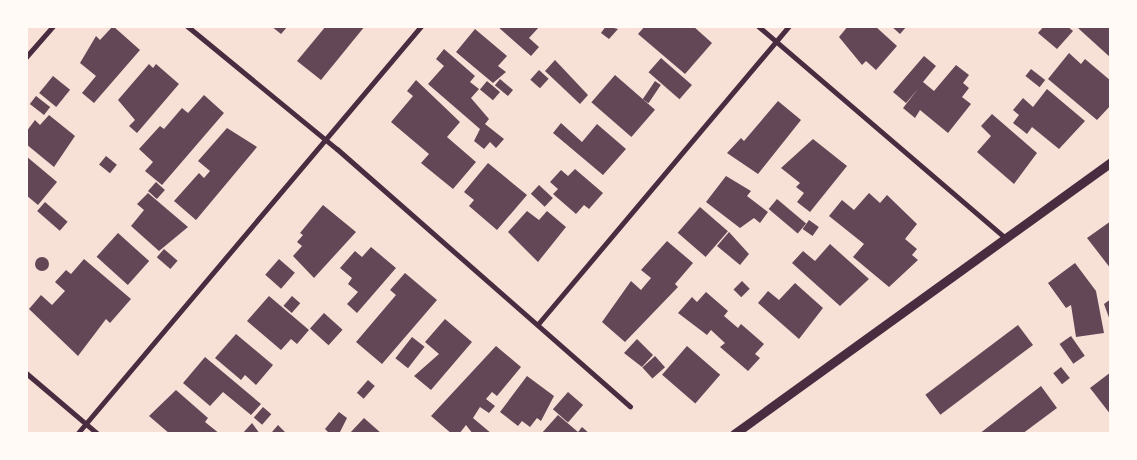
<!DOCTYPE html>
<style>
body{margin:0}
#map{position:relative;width:1137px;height:460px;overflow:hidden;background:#f7e1d7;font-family:Cabin,sans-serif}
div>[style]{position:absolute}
.building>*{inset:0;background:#644757;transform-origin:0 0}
.round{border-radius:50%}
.minor>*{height:5px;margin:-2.5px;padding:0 2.5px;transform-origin:2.5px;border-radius:2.5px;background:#4a2c40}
.tertiary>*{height:9px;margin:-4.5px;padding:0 4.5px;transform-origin:4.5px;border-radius:4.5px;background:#4a2c40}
span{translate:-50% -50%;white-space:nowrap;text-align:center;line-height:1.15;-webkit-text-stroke:5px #fffaf5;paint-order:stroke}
.frame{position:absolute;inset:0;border:28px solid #fffaf5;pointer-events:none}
</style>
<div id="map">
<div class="building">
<div style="clip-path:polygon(113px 26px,140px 50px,94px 103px,82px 93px,96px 76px,80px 63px,96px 36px,100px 40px)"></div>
<div style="clip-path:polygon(271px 26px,288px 26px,281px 34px)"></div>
<div style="clip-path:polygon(326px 26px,365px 26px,321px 80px,297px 61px)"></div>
<div style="clip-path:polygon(497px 26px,540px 26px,529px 38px,539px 47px,531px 56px)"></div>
<div style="clip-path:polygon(606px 26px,618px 29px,609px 39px,601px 33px)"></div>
<div style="clip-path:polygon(645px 26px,693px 26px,712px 43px,685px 74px,638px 34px)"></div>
<div style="clip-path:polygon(848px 26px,875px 26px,897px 46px,876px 70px,866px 61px,862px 65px,839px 37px)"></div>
<div style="clip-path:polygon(891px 26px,907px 26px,900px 34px)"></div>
<div style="clip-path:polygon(1044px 26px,1067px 26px,1073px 31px,1057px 49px,1038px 33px)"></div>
<div style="clip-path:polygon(1077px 26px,1111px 26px,1111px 58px,1079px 29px)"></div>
<div style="clip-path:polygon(475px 29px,507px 56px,498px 66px,506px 72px,493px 83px,456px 52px)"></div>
<div style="clip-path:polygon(444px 49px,475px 76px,470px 82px,479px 89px,471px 98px,489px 119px,485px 124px,504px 139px,496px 148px,490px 142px,484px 149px,474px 141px,480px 129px,428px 84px,444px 66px,436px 59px)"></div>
<div style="clip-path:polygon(1069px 53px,1081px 64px,1085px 59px,1111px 81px,1111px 105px,1097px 120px,1048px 79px)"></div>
<div style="clip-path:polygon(924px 56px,936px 66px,923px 82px,934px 91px,956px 65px,969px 75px,963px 83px,969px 88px,962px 97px,971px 104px,948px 133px,920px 110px,915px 118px,903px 108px,918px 89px,906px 103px,893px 92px)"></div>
<div style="left:661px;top:58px;width:41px;height:19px;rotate:41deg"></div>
<div style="clip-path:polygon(555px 60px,588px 95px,580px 104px,545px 71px)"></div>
<div style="clip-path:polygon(149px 64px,153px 68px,156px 64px,179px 84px,137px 133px,129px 126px,135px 120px,118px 100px)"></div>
<div style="left:1031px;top:69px;width:18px;height:9px;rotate:38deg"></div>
<div style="left:539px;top:70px;width:13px;height:13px;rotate:42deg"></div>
<div style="left:615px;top:75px;width:53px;height:36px;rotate:41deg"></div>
<div style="left:53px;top:76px;width:22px;height:22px;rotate:39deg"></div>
<div style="left:500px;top:79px;width:17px;height:8px;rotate:40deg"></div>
<div style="clip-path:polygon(416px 80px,460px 122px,447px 137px,476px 162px,453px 189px,421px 163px,429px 154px,391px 122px,413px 96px,407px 91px)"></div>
<div style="left:487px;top:81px;width:17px;height:11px;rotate:40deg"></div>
<div style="left:655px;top:81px;width:7px;height:22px;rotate:34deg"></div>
<div style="clip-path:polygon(1047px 89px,1085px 121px,1059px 149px,1032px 127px,1027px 134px,1013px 123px,1019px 115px,1013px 110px,1023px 98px,1033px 107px)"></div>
<div style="clip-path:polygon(204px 95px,224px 113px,162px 185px,145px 171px,153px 162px,139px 149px,160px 126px,164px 129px,182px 108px,188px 113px)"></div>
<div style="left:36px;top:96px;width:18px;height:10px;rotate:38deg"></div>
<div style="clip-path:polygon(778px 101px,801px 120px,758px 174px,727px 153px,741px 138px,744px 141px)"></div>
<div style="clip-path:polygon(992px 114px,1037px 153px,1014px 184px,977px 152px,991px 136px,981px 126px)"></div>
<div style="clip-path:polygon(49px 115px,75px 136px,54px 167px,26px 144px,26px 132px,35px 120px,40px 125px)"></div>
<div style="clip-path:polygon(561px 123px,582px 142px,597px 124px,626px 149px,603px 175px,553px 133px)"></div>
<div style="clip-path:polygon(227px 128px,257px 147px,196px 220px,174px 201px,199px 173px,204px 178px,210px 171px,198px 161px)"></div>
<div style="clip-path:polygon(813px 139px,847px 166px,810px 212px,797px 202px,804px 193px,796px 187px,800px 183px,781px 168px)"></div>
<div style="clip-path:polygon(26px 156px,57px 182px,38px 205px,26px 195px)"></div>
<div style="left:106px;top:156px;width:14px;height:11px;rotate:39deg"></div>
<div style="clip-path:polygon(488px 163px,527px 195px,497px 230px,469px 206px,474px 200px,464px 192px)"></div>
<div style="clip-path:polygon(575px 169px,603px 193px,589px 209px,584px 205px,576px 214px,553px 194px,558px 189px,550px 182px,561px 170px,568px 176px)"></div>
<div style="clip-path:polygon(726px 176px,751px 191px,747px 196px,768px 212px,760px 223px,754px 218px,740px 228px,706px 202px)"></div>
<div style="left:156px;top:182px;width:12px;height:12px;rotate:42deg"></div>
<div style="left:539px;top:185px;width:19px;height:12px;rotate:43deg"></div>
<div style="clip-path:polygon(148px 193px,188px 227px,159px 251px,131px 226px,144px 210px,137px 204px)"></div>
<div style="clip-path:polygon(869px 193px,880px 203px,887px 195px,917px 224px,905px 239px,917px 249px,912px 255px,918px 260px,889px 287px,853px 257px,864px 244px,829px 216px,842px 200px,854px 210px)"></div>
<div style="left:777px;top:199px;width:38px;height:13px;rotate:40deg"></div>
<div style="left:45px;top:202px;width:30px;height:12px;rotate:41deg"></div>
<div style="clip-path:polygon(323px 205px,356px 232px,314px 278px,293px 256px,302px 246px,297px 242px,303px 235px,300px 233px)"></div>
<div style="left:700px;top:207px;width:37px;height:34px;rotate:41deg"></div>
<div style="clip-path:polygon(527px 211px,539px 220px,547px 211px,566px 227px,538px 262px,508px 232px)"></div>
<div style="left:809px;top:220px;width:12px;height:11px;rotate:35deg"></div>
<div style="clip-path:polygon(1111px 221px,1111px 269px,1087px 238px)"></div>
<div style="clip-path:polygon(729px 232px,749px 254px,740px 265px,717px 246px)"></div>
<div style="left:118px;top:233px;width:42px;height:32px;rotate:42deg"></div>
<div style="clip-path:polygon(667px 241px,693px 263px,675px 284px,678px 287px,625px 342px,602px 322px,631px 281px,641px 290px,651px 278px,641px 270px)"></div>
<div style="clip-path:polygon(830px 244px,869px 279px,840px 306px,792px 263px,803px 251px,815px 261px)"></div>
<div style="clip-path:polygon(371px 247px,396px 268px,357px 313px,347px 304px,358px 292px,348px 284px,352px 278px,340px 268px,355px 251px,362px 257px)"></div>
<div style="left:164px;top:249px;width:18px;height:11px;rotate:41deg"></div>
<div class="round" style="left:35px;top:257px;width:14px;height:14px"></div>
<div style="clip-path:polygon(84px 259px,131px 299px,110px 323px,106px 319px,103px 323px,78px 356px,29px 309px,41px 295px,52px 305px,65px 291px,55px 282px,66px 270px,71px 274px)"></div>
<div style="left:279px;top:259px;width:21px;height:21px;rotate:41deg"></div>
<div style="clip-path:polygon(1075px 263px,1096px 291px,1104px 333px,1076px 337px,1071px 305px,1066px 308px,1048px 283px)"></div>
<div style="clip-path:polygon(405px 273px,437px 300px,382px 364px,356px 342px,396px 295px,390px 290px)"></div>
<div style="left:742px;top:281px;width:11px;height:12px;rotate:45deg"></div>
<div style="clip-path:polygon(795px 283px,823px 308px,799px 339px,758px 303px,768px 291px,779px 300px)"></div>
<div style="clip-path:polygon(706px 292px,728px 311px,724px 316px,738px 328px,741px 324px,764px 344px,755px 354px,760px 358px,748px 371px,720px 347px,725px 343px,711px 330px,707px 335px,678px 313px,692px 297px,697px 302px)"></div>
<div style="clip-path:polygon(269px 296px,309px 330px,297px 344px,291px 339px,281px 350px,247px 321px)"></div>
<div style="left:292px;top:296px;width:11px;height:13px;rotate:41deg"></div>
<div style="clip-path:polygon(1111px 299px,1111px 323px,1104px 304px)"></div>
<div style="left:324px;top:313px;width:25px;height:21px;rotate:42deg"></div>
<div style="clip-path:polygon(445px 319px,472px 342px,431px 390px,414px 376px,439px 354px,425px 342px)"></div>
<div style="left:1018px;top:325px;width:25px;height:116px;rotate:53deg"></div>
<div style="clip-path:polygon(236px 334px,273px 365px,256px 385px,245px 375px,241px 380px,215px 358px)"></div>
<div style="left:1071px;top:336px;width:24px;height:14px;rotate:55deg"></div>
<div style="left:412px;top:337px;width:16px;height:27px;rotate:38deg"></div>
<div style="clip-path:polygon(637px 339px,653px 355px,642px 367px,624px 353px)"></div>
<div style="clip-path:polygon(496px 346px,521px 367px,497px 396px,492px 392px,486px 399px,495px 406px,489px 413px,480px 407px,473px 418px,492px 434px,473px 434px,466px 425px,459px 434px,452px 434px,431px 416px)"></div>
<div style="left:687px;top:346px;width:44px;height:38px;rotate:41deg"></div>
<div style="left:655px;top:356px;width:15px;height:17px;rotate:48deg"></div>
<div style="clip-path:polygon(205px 357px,261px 404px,251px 415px,223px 392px,210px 406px,183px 383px)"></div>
<div style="left:1061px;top:367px;width:14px;height:10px;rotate:51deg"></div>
<div style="clip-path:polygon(1111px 372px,1111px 415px,1090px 388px)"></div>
<div style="clip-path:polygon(527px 376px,554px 396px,541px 421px,537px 418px,530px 427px,522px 421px,518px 426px,500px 412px)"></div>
<div style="left:368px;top:380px;width:9px;height:17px;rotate:41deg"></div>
<div style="clip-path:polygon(1041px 386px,1057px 408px,1022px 434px,979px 434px)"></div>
<div style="clip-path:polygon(176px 390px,208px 418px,205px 422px,220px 434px,170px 434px,149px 416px)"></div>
<div style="left:568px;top:392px;width:20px;height:23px;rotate:41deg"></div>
<div style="left:263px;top:407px;width:11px;height:14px;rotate:41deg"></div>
<div style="clip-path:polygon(339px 412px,347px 418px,339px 434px,330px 434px,325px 429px)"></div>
<div style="clip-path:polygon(558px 415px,578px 432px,582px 427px,590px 434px,541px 434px)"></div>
<div style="clip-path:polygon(364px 418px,382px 434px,349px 434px)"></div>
<div style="clip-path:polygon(252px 423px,260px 434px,242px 434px)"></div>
<div style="clip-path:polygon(278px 425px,287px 434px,266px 434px,272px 432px)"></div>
</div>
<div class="minor">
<div style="left:187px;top:26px;width:194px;rotate:39.4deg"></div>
<div style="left:337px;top:149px;width:390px;rotate:41.3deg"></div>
<div style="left:758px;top:26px;width:326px;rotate:40.6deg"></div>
<div style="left:26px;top:57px;width:41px;rotate:-48.9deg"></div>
<div style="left:538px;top:324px;width:390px;rotate:-49.9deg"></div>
<div style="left:26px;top:373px;width:94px;rotate:40.3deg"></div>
<div style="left:77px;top:434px;width:534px;rotate:-49.86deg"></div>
</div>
<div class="tertiary">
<div style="left:734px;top:434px;width:465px;rotate:-35.8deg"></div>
</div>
<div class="frame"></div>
</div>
